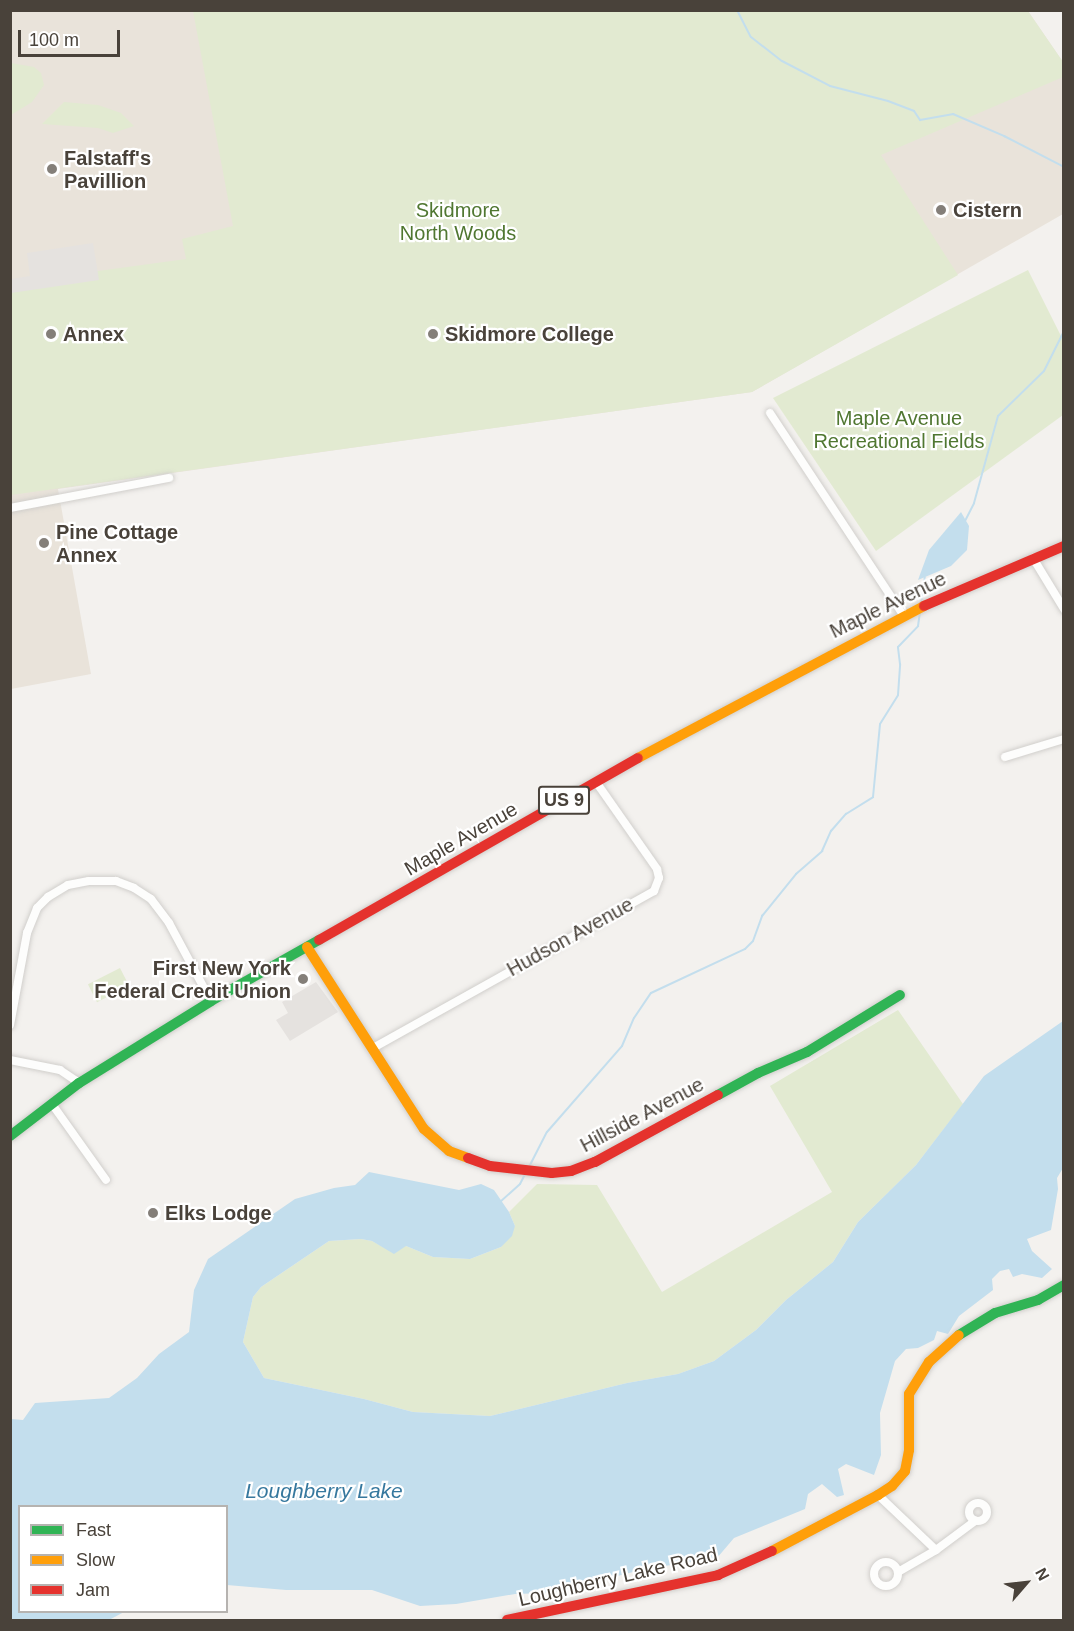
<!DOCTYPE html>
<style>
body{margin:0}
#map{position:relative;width:1074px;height:1631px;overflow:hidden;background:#f3f1ee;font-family:Arial,sans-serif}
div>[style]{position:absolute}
.education>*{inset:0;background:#e9e3da}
.green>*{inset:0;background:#e2ead1;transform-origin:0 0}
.parking>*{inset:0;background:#e5e2df}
.water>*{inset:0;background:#c3deed}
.stream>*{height:2px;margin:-1px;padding:0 1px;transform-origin:1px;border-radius:1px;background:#c3deed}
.roads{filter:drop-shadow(0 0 2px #d1cfcc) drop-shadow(0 0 2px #d1cfcc)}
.street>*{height:8px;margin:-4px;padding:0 4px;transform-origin:4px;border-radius:4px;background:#fdfdfc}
.street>.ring{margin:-4px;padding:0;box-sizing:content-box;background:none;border:8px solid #fdfdfc;border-radius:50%}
.fast>*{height:10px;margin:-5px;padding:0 5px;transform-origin:5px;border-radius:5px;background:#30b455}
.slow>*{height:10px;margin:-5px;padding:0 5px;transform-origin:5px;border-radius:5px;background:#ff9f0a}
.jam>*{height:10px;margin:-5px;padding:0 5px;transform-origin:5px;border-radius:5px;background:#e5322d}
.dots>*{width:16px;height:16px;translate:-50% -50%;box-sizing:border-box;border:3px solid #fff;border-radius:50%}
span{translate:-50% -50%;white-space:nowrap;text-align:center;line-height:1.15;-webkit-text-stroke:4.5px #fff;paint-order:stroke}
.shield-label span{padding:2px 4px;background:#fff;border:2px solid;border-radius:4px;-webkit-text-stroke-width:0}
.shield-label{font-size:18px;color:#49423a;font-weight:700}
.poi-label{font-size:20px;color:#49423a;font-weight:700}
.left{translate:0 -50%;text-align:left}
.right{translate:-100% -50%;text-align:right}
.park-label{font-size:20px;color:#507731}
.street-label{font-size:20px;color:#49423a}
.water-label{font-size:21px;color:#36789e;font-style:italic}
.frame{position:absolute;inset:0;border:12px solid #49423a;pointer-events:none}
.legend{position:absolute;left:18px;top:1505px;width:210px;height:108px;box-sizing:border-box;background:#fff;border:2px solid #b6b3b0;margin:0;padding:8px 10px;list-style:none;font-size:18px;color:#49423a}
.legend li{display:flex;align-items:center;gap:12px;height:30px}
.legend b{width:30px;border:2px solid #b6b3b0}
.north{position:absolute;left:996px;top:1553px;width:60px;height:60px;-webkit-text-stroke:4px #fff;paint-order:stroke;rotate:62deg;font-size:16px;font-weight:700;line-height:24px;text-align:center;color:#49423a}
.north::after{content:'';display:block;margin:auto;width:21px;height:27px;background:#49423a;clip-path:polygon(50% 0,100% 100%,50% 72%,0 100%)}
.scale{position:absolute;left:18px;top:30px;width:102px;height:27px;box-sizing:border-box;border:3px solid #49423a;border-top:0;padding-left:8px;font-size:18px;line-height:21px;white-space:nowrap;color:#49423a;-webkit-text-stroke:4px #fff;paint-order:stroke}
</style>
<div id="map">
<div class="education">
<div style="clip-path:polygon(11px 11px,1028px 11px,1063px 62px,1063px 214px,752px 392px,58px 489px,91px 674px,11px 689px)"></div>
</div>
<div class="green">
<div style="clip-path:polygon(193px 11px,1028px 11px,1063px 62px,1063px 77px,881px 155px,958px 275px,752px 392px,11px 495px,10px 283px,186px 259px,182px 239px,233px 226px)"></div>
<div style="clip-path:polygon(11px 63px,34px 67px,41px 73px,44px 85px,32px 102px,11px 115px)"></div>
<div style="clip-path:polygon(64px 102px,98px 105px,121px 113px,134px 126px,113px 133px,98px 128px,42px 124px)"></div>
<div style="clip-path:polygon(1028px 270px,1063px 340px,1063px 415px,876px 551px,773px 398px)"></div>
<div style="left:120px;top:968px;width:20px;height:36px;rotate:63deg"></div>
<div style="clip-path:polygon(898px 1010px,963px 1104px,916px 1165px,858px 1222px,833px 1262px,786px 1300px,756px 1330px,714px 1361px,678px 1374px,627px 1383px,490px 1416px,413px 1412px,364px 1399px,264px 1378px,243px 1342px,253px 1297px,261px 1287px,329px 1241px,361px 1239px,372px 1241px,385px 1248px,406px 1246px,433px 1257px,470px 1259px,501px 1247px,515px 1226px,509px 1212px,537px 1184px,597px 1185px,662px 1292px,832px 1192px,770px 1086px)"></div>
</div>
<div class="parking">
<div style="clip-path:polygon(93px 243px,99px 280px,11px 293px,11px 279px,30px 276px,27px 253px)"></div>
<div style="clip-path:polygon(316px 982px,338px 1012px,290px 1041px,276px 1020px,288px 1013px,282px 1002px)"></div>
</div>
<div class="water">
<div style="clip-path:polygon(961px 512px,969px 526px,967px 550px,951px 566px,918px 580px,929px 550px)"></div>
<div style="clip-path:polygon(1063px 1021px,1063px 1168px,1057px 1178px,1058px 1189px,1051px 1230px,1027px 1239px,1032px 1251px,1052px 1269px,1042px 1278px,1022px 1274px,1013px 1277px,1009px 1269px,1000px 1271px,992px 1279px,993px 1290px,959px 1316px,948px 1334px,937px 1331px,934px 1340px,918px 1348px,906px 1349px,895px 1361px,880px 1413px,881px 1455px,874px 1475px,846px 1464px,838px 1469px,844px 1495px,837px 1497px,822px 1484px,808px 1494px,805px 1509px,734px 1538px,717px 1558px,645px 1569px,550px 1593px,515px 1594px,456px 1604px,420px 1606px,372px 1590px,286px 1590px,227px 1585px,226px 1506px,20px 1506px,20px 1612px,124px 1612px,109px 1620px,11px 1620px,11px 1419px,23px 1420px,35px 1403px,109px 1398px,137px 1378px,159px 1354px,189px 1332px,194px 1290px,208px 1259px,295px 1199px,334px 1188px,355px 1185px,369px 1172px,459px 1190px,481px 1184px,494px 1190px,509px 1212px,515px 1226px,512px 1236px,501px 1247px,470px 1259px,433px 1257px,406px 1246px,394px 1254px,372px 1241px,361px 1239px,329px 1241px,261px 1287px,253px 1297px,243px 1342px,264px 1378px,364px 1399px,413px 1412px,490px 1416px,627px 1383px,678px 1374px,714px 1361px,756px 1330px,786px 1300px,833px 1262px,858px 1222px,916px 1165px,984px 1076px)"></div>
</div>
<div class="stream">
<div style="left:737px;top:10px;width:30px;rotate:63deg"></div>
<div style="left:751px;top:37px;width:39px;rotate:38deg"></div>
<div style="left:782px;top:61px;width:54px;rotate:27.5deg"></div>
<div style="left:830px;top:86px;width:60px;rotate:14.5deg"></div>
<div style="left:888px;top:101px;width:28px;rotate:21deg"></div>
<div style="left:914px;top:111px;width:11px;rotate:56deg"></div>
<div style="left:920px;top:120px;width:34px;rotate:-10deg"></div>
<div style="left:953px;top:114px;width:56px;rotate:23.3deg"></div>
<div style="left:1004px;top:136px;width:68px;rotate:27.3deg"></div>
<div style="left:965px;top:521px;width:20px;rotate:-63deg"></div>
<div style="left:974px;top:503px;width:90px;rotate:-74.6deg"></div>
<div style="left:998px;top:416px;width:64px;rotate:-44.4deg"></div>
<div style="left:1044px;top:371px;width:45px;rotate:-63.4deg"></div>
<div style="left:921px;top:604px;width:27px;rotate:-82deg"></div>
<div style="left:529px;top:1167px;width:39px;rotate:-63deg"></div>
<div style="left:547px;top:1132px;width:114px;rotate:-48.9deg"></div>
<div style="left:622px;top:1046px;width:30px;rotate:-67deg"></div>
<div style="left:634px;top:1018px;width:30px;rotate:-56deg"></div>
<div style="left:651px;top:993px;width:104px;rotate:-25.1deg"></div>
<div style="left:745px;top:949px;width:11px;rotate:-45deg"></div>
<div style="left:753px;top:941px;width:27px;rotate:-70deg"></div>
<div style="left:762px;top:916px;width:54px;rotate:-51deg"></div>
<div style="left:796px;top:874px;width:35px;rotate:-41deg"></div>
<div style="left:822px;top:851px;width:22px;rotate:-66deg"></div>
<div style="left:831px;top:831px;width:23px;rotate:-49deg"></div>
<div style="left:846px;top:814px;width:32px;rotate:-32deg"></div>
<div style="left:873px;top:797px;width:73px;rotate:-84.5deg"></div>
<div style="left:880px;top:724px;width:34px;rotate:-58deg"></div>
<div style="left:898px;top:695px;width:31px;rotate:-86deg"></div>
<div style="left:900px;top:664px;width:17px;rotate:-97deg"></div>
<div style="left:898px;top:647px;width:29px;rotate:-46deg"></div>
<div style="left:918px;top:626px;width:14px;rotate:-82deg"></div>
<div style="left:500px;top:1202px;width:27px;rotate:-42deg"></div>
<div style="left:520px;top:1184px;width:11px;rotate:-63deg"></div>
</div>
<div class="roads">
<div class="street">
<div style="left:770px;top:413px;width:242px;rotate:56.6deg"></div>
<div style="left:10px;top:508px;width:162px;rotate:-10.7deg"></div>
<div style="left:1033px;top:558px;width:60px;rotate:58.7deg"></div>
<div style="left:1005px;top:757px;width:62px;rotate:-17deg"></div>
<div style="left:10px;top:1025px;width:94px;rotate:-79.5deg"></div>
<div style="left:27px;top:933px;width:27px;rotate:-68deg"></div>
<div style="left:37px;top:908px;width:16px;rotate:-45deg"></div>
<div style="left:48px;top:897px;width:23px;rotate:-31deg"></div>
<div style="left:68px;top:885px;width:21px;rotate:-11deg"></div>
<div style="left:89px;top:881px;width:27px"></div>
<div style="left:116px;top:881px;width:19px;rotate:21deg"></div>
<div style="left:134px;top:888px;width:20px;rotate:33deg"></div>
<div style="left:151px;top:899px;width:30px;rotate:53deg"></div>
<div style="left:169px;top:923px;width:89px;rotate:61.7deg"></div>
<div style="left:373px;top:1048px;width:322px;rotate:-29.2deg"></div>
<div style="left:654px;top:891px;width:14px;rotate:-69deg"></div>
<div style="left:659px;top:878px;width:9px;rotate:-103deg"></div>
<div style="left:657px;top:869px;width:106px;rotate:-125deg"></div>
<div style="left:10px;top:1060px;width:51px;rotate:11.3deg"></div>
<div style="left:60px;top:1070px;width:23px;rotate:34deg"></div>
<div style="left:52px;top:1104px;width:93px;rotate:54.6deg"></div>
<div style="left:878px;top:1495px;width:80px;rotate:43.5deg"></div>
<div class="ring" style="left:969px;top:1503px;width:10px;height:10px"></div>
<div class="ring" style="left:874px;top:1562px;width:16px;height:16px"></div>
<div style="left:898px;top:1572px;width:44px;rotate:-30.1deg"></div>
<div style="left:936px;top:1550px;width:49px;rotate:-36.6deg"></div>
</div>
<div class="fast">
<div style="left:718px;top:1095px;width:46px;rotate:-28.8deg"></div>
<div style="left:758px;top:1073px;width:53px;rotate:-23.2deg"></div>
<div style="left:807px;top:1052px;width:109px;rotate:-31.5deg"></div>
<div style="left:10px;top:1136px;width:87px;rotate:-37.5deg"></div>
<div style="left:79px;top:1083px;width:155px;rotate:-31.8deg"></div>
<div style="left:211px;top:1001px;width:124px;rotate:-29.5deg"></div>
<div style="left:959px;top:1335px;width:42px;rotate:-31.4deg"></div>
<div style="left:995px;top:1313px;width:45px;rotate:-16.8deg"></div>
<div style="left:1038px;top:1300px;width:30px;rotate:-30deg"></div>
</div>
<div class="slow">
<div style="left:638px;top:758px;width:324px;rotate:-28deg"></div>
<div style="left:307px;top:947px;width:216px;rotate:57.3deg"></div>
<div style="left:424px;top:1129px;width:33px;rotate:41deg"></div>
<div style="left:449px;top:1151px;width:20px;rotate:20deg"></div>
<div style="left:772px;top:1551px;width:120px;rotate:-27.8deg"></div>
<div style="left:878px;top:1495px;width:17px;rotate:-33deg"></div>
<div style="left:892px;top:1486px;width:20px;rotate:-49deg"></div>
<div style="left:905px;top:1471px;width:21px;rotate:-79deg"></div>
<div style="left:909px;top:1450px;width:56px;rotate:-90deg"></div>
<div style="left:909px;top:1394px;width:38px;rotate:-58deg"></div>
<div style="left:929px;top:1362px;width:40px;rotate:-42deg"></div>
</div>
<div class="jam">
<div style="left:924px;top:606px;width:152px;rotate:-23.2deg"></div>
<div style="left:319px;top:940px;width:367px;rotate:-29.7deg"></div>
<div style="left:468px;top:1158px;width:23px;rotate:20deg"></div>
<div style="left:490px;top:1166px;width:62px;rotate:6.4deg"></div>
<div style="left:552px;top:1173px;width:19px;rotate:-6deg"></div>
<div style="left:571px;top:1171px;width:26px;rotate:-21deg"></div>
<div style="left:595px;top:1162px;width:140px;rotate:-28.6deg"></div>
<div style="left:507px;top:1620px;width:216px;rotate:-12deg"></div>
<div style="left:718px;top:1575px;width:59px;rotate:-24deg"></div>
</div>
</div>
<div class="dots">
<div style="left:52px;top:169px;background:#847f79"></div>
<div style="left:941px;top:210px;background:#847f79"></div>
<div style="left:51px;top:334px;background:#847f79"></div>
<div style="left:433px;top:334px;background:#847f79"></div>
<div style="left:44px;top:543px;background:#847f79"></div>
<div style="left:303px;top:979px;background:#847f79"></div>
<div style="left:153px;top:1213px;background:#847f79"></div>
</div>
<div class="shield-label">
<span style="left:564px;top:800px">US 9</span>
</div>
<div class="poi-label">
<span class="left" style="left:64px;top:170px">Falstaff's<br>Pavillion</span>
<span class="left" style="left:953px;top:210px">Cistern</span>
<span class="left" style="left:63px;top:334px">Annex</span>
<span class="left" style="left:445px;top:334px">Skidmore College</span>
<span class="left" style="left:56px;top:544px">Pine Cottage<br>Annex</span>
<span class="right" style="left:291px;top:980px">First New York<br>Federal Credit Union</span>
<span class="left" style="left:165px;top:1213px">Elks Lodge</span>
</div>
<div class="park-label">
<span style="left:458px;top:222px">Skidmore<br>North Woods</span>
<span style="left:899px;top:430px">Maple Avenue<br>Recreational Fields</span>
</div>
<div class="street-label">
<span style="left:888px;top:605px;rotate:-26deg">Maple Avenue</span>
<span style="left:461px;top:839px;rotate:-30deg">Maple Avenue</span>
<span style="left:570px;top:937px;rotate:-29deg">Hudson Avenue</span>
<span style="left:642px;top:1115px;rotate:-28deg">Hillside Avenue</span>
<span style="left:618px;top:1577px;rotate:-13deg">Loughberry Lake Road</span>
</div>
<div class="water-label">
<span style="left:324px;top:1491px">Loughberry Lake</span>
</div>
<div class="frame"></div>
<ul class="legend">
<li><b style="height:8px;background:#30b455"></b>Fast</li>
<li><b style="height:8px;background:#ff9f0a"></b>Slow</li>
<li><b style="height:8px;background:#e5322d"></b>Jam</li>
</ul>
<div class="north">N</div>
<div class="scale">100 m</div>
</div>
